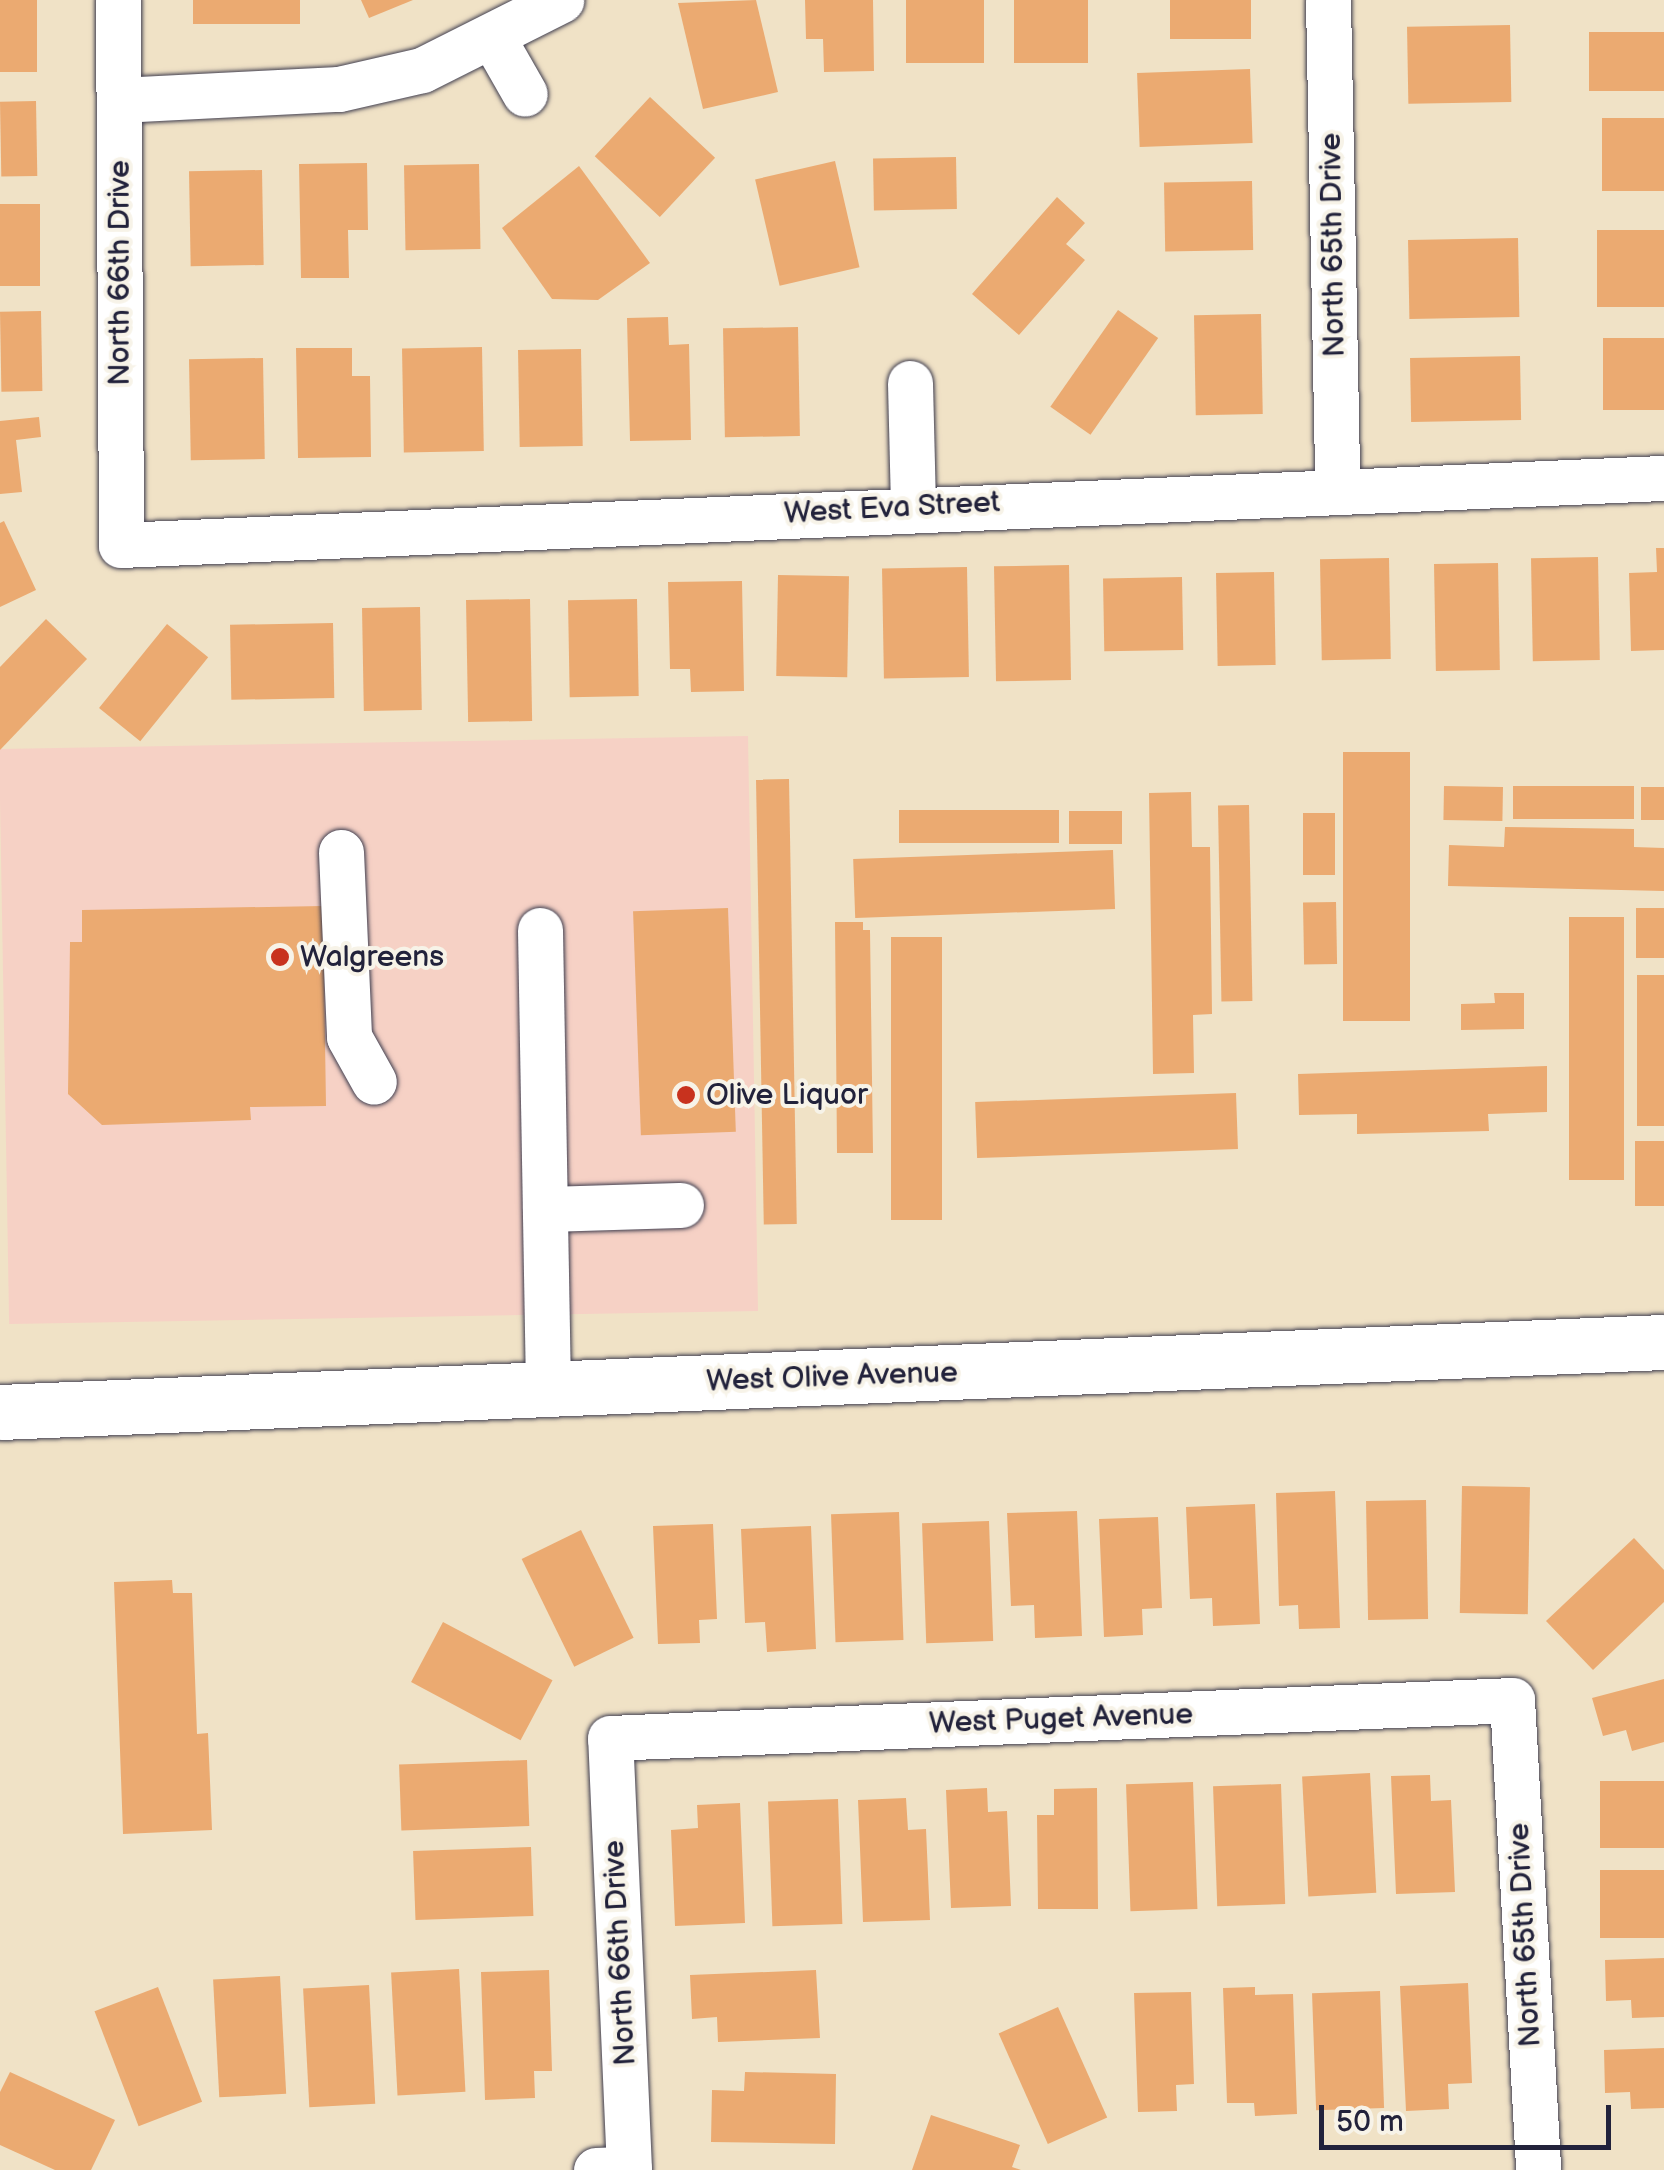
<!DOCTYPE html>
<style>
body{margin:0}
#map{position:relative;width:1664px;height:2170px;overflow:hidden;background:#f0e2c6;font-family:"Balsamiq Sans",sans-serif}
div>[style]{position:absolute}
.built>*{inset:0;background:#f6d1c5;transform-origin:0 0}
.building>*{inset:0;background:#ebaa71;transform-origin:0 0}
.roads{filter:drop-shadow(0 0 2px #413f50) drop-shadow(0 0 2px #413f50)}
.minor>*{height:45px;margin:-22.5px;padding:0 22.5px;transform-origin:22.5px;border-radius:22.5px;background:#fff}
.major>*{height:55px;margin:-27.5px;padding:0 27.5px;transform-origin:27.5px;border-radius:27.5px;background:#fff}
.dots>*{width:28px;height:28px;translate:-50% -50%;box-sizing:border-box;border:5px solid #f7f3e8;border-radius:50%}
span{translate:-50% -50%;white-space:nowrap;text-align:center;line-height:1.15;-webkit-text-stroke:8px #f7f3e8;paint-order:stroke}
.street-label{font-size:30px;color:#22223b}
.poi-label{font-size:30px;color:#22223b}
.left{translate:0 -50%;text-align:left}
.scale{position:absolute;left:1319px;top:2105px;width:292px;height:45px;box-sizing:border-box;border:5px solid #22223b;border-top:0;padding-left:12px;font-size:30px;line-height:35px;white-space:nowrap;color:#22223b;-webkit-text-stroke:8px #f7f3e8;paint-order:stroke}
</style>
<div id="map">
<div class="built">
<div style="left:748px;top:736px;width:575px;height:749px;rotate:89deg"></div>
</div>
<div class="building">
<div style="left:0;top:0;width:37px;height:72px"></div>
<div style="left:193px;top:0;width:107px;height:24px"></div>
<div style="clip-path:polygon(361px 0,413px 0,369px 18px)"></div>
<div style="clip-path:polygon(756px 0,778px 92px,703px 109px,678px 3px)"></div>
<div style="clip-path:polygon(805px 0,873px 0,874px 71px,824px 72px,823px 39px,806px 39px)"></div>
<div style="left:906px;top:0;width:78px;height:63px"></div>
<div style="left:1014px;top:0;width:74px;height:63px"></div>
<div style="left:1170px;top:0;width:81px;height:39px"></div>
<div style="left:1510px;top:25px;width:77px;height:103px;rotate:89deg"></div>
<div style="left:1664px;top:32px;width:59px;height:75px;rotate:90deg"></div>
<div style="left:1250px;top:69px;width:74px;height:113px;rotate:88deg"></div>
<div style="left:650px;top:97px;width:89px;height:81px;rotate:43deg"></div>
<div style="left:36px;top:101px;width:75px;height:36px;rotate:89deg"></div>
<div style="left:1664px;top:118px;width:73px;height:62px;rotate:90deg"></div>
<div style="left:956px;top:157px;width:52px;height:83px;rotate:89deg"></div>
<div style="left:835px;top:161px;width:109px;height:82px;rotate:77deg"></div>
<div style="clip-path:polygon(367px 163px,368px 230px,348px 230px,349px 278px,301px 278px,299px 164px)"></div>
<div style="left:479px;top:164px;width:85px;height:75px;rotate:89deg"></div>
<div style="clip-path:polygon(579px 166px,650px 263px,598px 300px,552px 299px,502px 228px)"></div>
<div style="left:262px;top:170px;width:95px;height:73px;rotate:89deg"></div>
<div style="left:1252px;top:181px;width:69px;height:88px;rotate:89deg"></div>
<div style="clip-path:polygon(1057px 197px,1085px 223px,1066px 244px,1085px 260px,1019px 335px,972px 294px)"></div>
<div style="left:0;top:204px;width:40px;height:82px"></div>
<div style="left:1664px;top:230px;width:77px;height:67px;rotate:90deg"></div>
<div style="left:1518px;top:238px;width:79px;height:110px;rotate:89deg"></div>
<div style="left:1118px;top:310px;width:49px;height:118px;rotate:35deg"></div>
<div style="left:41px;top:311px;width:80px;height:41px;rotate:89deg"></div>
<div style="left:1261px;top:314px;width:100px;height:67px;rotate:89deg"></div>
<div style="clip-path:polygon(668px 317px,669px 345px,689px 344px,691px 440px,630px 441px,627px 318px)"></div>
<div style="left:798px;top:327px;width:109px;height:75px;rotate:89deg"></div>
<div style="left:1664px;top:338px;width:72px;height:61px;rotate:90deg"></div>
<div style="left:482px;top:347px;width:104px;height:80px;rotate:89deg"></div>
<div style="clip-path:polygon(296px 348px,352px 348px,352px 376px,370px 376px,371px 457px,298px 458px)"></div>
<div style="left:581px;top:349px;width:97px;height:63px;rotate:89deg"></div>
<div style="left:1520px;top:356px;width:64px;height:110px;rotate:89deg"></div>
<div style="left:263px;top:358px;width:101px;height:74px;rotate:89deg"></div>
<div style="clip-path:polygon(39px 417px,41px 437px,16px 440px,22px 492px,0 494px,0 421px)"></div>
<div style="clip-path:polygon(4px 521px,36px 590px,0 607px,0 523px)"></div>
<div style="clip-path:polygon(1656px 548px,1664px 548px,1664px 650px,1631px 651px,1629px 573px,1657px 572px)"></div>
<div style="left:1598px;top:557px;width:103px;height:67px;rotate:89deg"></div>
<div style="left:1389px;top:558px;width:101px;height:69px;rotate:89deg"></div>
<div style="left:1498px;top:563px;width:107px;height:64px;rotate:89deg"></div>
<div style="left:1069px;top:565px;width:115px;height:75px;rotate:89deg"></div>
<div style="left:967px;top:567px;width:110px;height:85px;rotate:89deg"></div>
<div style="left:1274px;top:572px;width:93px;height:58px;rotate:89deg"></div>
<div style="left:778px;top:575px;width:71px;height:101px;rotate:1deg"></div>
<div style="left:1182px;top:577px;width:73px;height:79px;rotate:89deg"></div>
<div style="clip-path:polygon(742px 581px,744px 691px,691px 692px,690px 669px,670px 669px,668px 582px)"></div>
<div style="left:530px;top:599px;width:122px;height:64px;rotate:89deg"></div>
<div style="left:637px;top:599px;width:97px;height:69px;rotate:89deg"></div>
<div style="left:420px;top:607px;width:103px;height:58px;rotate:89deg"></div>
<div style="clip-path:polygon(46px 619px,87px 659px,0 750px,0 667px)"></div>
<div style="left:333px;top:623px;width:75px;height:103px;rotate:89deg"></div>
<div style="left:167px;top:624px;width:53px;height:108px;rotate:39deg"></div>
<div style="left:1343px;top:752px;width:67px;height:269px"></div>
<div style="left:789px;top:779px;width:445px;height:33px;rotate:89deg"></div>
<div style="left:1444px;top:786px;width:59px;height:34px;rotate:1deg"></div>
<div style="left:1513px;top:786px;width:121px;height:33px"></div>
<div style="left:1664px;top:787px;width:33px;height:23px;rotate:90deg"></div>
<div style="clip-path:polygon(1191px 792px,1192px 847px,1210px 847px,1212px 1014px,1193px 1015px,1194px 1073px,1153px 1074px,1149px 793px)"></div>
<div style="left:1249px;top:805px;width:196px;height:31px;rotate:89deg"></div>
<div style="left:1059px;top:810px;width:33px;height:160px;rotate:90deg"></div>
<div style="left:1069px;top:811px;width:53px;height:33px"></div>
<div style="left:1303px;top:813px;width:32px;height:62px"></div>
<div style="clip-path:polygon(1505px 827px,1634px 829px,1634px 847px,1664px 848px,1664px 891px,1448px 886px,1449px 845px,1504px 847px)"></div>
<div style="left:1113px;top:850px;width:59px;height:260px;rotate:88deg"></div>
<div style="left:1336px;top:902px;width:62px;height:33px;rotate:89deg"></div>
<div style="clip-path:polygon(323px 906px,326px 1106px,250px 1107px,251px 1120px,102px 1125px,68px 1094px,70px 942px,82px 942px,82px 910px)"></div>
<div style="left:728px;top:908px;width:224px;height:95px;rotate:88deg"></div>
<div style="left:1664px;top:908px;width:50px;height:28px;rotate:90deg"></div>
<div style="left:1569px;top:917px;width:55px;height:263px"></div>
<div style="clip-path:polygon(835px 922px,863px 922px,863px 930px,870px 930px,873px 1153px,837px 1153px)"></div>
<div style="left:891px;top:937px;width:51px;height:283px"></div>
<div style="left:1664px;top:975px;width:151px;height:27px;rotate:90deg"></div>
<div style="clip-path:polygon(1494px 993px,1524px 993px,1524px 1029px,1461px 1030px,1461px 1004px,1495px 1003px)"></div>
<div style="clip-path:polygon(1547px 1066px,1547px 1112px,1488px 1114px,1489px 1131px,1357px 1134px,1357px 1114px,1299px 1115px,1298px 1074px)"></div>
<div style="left:1236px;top:1093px;width:56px;height:261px;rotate:88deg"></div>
<div style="left:1664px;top:1141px;width:65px;height:29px;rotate:90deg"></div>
<div style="left:1462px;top:1486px;width:68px;height:127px;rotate:1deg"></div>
<div style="clip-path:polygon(1335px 1491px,1340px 1628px,1299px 1629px,1298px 1605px,1279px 1606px,1276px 1493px)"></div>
<div style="left:1426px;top:1500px;width:119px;height:60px;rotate:89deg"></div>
<div style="clip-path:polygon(1255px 1504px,1260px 1624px,1213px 1626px,1212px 1598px,1190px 1599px,1186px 1507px)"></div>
<div style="clip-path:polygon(1077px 1511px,1082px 1636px,1035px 1638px,1034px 1605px,1011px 1606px,1007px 1513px)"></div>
<div style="left:899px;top:1512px;width:128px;height:68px;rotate:88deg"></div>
<div style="clip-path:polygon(1158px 1517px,1162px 1608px,1142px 1609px,1143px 1635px,1104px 1637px,1099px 1519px)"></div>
<div style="left:989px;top:1521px;width:120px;height:67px;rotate:88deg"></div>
<div style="clip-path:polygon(713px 1524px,717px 1619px,699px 1620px,700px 1643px,658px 1644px,653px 1526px)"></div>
<div style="clip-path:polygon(811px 1526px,816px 1649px,767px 1652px,765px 1622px,745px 1623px,741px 1529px)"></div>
<div style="left:581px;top:1530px;width:120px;height:66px;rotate:64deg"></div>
<div style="clip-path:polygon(1634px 1538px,1664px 1570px,1664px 1602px,1593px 1670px,1546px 1621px)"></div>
<div style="clip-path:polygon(172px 1580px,173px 1593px,192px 1593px,197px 1734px,208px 1733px,212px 1830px,123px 1834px,114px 1582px)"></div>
<div style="left:443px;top:1622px;width:124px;height:68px;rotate:28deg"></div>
<div style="clip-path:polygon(1664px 1679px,1664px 1742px,1632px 1751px,1626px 1730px,1603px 1736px,1592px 1698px)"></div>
<div style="left:527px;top:1760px;width:66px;height:128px;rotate:88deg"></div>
<div style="left:1370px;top:1773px;width:120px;height:68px;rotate:87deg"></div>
<div style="clip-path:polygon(1430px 1775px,1431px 1801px,1451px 1800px,1455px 1892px,1396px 1894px,1391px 1776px)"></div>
<div style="left:1664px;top:1781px;width:67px;height:64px;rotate:90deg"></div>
<div style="left:1193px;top:1782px;width:127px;height:67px;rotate:88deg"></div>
<div style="left:1281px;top:1784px;width:120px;height:68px;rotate:88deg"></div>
<div style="clip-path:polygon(987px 1788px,988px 1812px,1007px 1811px,1011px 1906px,951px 1908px,946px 1790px)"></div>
<div style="clip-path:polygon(1097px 1788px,1098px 1909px,1038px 1909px,1037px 1815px,1054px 1815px,1054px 1789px)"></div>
<div style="clip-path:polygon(906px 1798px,908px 1830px,926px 1829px,930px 1920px,863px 1922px,858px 1800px)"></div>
<div style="left:838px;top:1799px;width:125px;height:70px;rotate:88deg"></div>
<div style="clip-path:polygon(740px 1803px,745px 1923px,675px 1926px,671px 1830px,698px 1828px,697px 1805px)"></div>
<div style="left:531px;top:1847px;width:69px;height:118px;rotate:88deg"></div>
<div style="left:1600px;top:1870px;width:64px;height:68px"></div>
<div style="clip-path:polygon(1664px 1958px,1664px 2017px,1632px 2018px,1631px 2000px,1606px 2001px,1605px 1960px)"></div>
<div style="left:459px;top:1969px;width:123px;height:68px;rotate:87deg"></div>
<div style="clip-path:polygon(549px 1970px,552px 2071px,534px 2071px,535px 2098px,485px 2100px,481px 1972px)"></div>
<div style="clip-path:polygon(816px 1970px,820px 2038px,718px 2042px,717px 2017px,692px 2019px,690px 1975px)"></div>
<div style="left:280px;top:1976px;width:118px;height:67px;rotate:87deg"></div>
<div style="clip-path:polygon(1468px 1983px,1472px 2083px,1448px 2084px,1449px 2109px,1406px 2111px,1400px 1986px)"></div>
<div style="left:369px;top:1985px;width:119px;height:66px;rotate:87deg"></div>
<div style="left:158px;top:1987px;width:123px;height:68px;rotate:69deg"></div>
<div style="clip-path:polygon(1255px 1987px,1255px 1995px,1293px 1994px,1297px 2114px,1255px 2116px,1254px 2103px,1227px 2103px,1223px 1988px)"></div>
<div style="left:1380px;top:1991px;width:117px;height:68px;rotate:88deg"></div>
<div style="clip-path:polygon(1191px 1992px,1194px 2084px,1176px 2085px,1177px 2111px,1138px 2112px,1134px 1993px)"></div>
<div style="left:1058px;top:2007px;width:121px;height:65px;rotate:66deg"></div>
<div style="clip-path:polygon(1664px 2048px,1664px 2108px,1631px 2109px,1630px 2092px,1605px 2093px,1604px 2050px)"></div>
<div style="clip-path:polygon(10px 2072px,115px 2120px,91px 2170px,55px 2170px,0 2145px,0 2092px)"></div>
<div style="clip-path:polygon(745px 2072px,836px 2074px,835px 2144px,711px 2142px,712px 2090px,744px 2091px)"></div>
<div style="clip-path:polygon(931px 2115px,1020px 2145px,1012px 2167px,1021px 2170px,912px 2170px)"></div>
</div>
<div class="roads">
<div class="minor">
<div style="left:118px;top:0;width:545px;rotate:89.68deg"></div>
<div style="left:121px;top:545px;width:1544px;rotate:-2.49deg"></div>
<div style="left:1328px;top:0;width:489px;rotate:88.9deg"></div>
<div style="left:493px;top:38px;width:64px;rotate:60.3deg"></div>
<div style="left:119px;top:100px;width:220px;rotate:-2.9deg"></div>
<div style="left:339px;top:89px;width:85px;rotate:-12.9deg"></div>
<div style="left:422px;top:70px;width:156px;rotate:-26.7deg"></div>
<div style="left:910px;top:383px;width:124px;rotate:88.6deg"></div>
<div style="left:341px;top:852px;width:185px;rotate:87.5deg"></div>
<div style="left:349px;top:1037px;width:51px;rotate:60.9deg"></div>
<div style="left:540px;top:930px;width:459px;rotate:89deg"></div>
<div style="left:545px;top:1209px;width:136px;rotate:-1.7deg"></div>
<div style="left:596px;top:2170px;width:33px;rotate:-2deg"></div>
<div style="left:629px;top:2169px;width:431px;rotate:-92.5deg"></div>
<div style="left:610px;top:1738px;width:903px;rotate:-2.41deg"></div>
<div style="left:1512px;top:1700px;width:471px;rotate:86.8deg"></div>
</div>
<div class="major">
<div style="left:0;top:1412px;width:1665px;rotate:-2.41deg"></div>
</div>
</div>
<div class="dots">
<div style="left:280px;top:957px;background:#c8321e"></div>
<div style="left:686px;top:1095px;background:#c8321e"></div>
</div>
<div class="street-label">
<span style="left:1333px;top:245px;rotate:-91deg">North 65th Drive</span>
<span style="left:120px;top:273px;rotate:-90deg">North 66th Drive</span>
<span style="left:892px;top:508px;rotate:-3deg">West Eva Street</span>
<span style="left:832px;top:1377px;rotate:-2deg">West Olive Avenue</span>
<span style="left:1061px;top:1719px;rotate:-2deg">West Puget Avenue</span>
<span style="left:1525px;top:1935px;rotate:-93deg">North 65th Drive</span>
<span style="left:620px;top:1953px;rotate:-93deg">North 66th Drive</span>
</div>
<div class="poi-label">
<span class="left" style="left:300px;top:957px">Walgreens</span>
<span class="left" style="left:706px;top:1095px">Olive Liquor</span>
</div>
<div class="scale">50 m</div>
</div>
